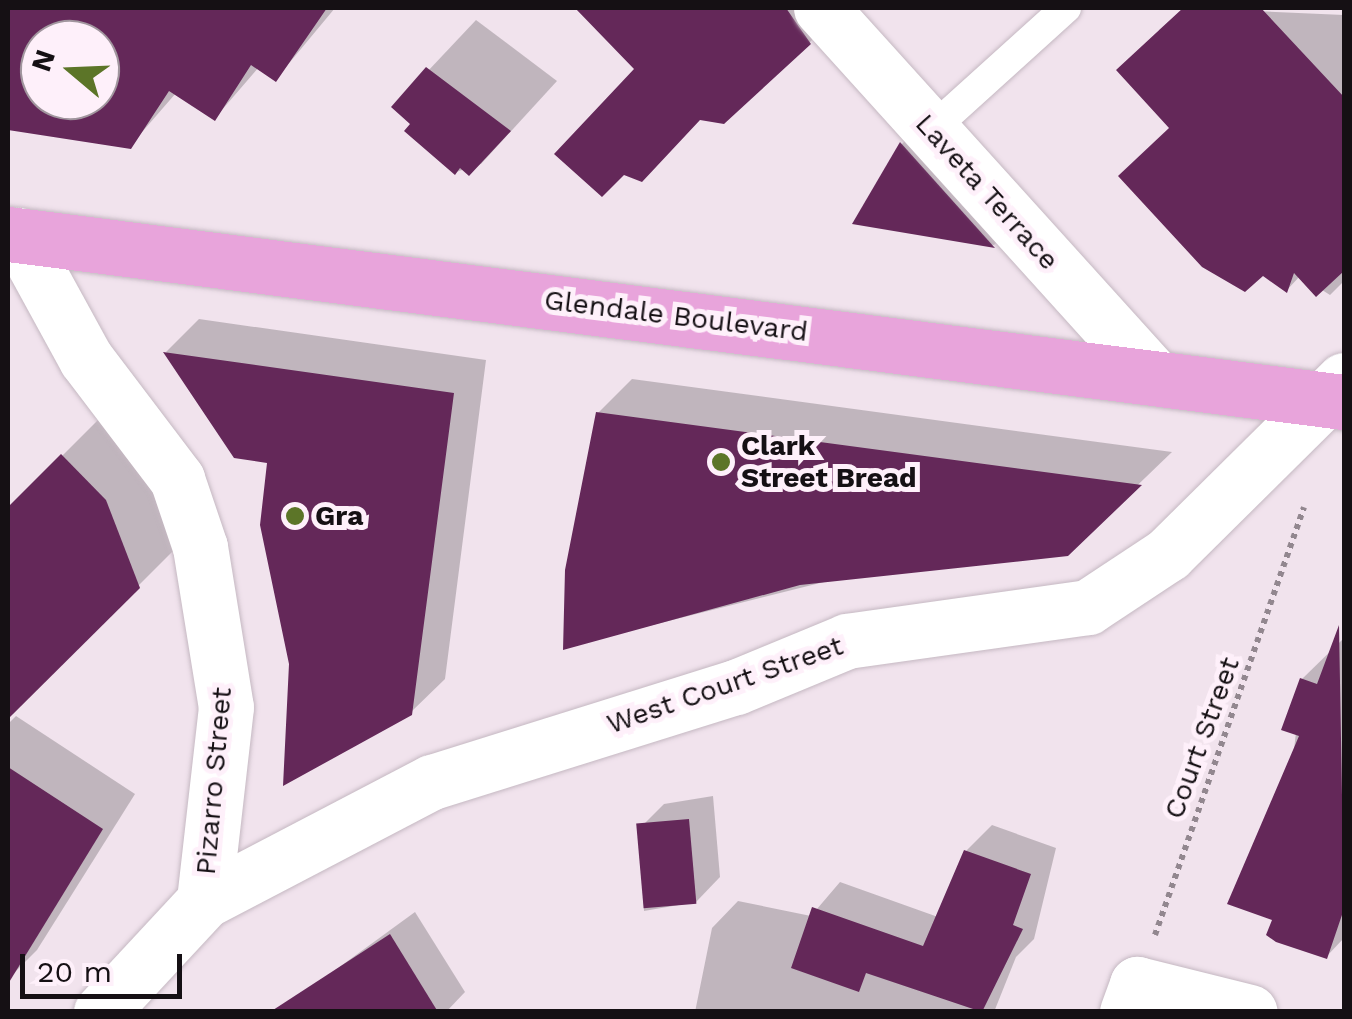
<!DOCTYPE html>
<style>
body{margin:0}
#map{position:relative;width:1352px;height:1019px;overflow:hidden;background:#f1e3ed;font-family:"Work Sans",sans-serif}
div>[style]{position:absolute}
.shadow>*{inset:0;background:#0003}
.building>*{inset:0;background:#642859;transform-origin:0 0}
.path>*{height:6px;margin-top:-3px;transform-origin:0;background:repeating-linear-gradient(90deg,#92878f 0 5px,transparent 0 10px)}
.roads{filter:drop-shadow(0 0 2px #c5b8c2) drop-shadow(0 0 2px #c5b8c2)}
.lane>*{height:30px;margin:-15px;padding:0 15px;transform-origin:15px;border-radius:15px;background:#fff}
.street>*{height:55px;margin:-27.5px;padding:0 27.5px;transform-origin:27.5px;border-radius:27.5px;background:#fff}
.primary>*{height:55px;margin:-27.5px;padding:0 27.5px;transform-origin:27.5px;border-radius:27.5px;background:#e8a4db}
.dots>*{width:28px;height:28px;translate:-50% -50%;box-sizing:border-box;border:5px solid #fef0fa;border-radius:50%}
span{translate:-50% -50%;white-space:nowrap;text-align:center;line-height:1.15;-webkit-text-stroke:10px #fef0fa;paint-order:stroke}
.street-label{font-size:28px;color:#151014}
.poi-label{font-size:28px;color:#151014;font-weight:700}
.left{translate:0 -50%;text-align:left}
.frame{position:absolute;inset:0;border:10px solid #151014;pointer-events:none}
.north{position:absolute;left:20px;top:20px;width:100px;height:100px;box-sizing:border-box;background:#fef0fa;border:2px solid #a1969e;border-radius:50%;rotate:289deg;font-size:28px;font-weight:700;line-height:40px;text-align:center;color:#151014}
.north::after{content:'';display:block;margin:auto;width:35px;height:45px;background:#5c7528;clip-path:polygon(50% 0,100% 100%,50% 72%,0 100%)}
.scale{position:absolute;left:20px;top:954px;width:162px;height:45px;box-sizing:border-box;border:5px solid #151014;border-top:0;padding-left:12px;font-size:30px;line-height:35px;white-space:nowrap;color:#151014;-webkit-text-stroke:8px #fef0fa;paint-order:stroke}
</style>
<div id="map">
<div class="shadow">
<div style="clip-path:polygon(evenodd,17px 8px,335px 8px,276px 79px,259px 67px,215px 118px,176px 93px,130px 146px,8px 128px,8px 23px,17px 8px,40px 40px,100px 40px,100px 100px,40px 100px,40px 40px)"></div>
<div style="clip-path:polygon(583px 8px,844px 8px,810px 42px,637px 69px)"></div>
<div style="clip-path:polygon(1184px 8px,1344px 15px,1344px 281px,1330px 295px,1300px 276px,1287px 290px,1172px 126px,1159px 30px)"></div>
<div style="clip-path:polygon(476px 20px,557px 81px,481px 164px,456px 172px,394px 107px)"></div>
<div style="clip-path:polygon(942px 104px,1034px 206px,994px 245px,856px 222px,902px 144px)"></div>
<div style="clip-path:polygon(199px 319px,486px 360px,445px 679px,410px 713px,292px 664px,270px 461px,166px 352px)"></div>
<div style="clip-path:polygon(632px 379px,1172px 452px,1067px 553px,876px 569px,565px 647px,598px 413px)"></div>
<div style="clip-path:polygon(100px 418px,143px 460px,177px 547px,8px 716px,8px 510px)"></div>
<div style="clip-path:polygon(1343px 639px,1344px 938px,1326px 957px,1275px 918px,1302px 679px)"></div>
<div style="clip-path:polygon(16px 716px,135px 794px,37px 950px,8px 979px,8px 724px)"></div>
<div style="clip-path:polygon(713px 796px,720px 877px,696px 902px,644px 911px,640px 828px,664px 804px)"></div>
<div style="clip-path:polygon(992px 825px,1056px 848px,1034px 939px,1016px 957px,994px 1012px,695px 1012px,712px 928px,738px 901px,811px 916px,840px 882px,938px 917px,966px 851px)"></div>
<div style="clip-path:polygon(415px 912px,465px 992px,446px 1012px,331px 1012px,312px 987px)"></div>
</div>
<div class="building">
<div style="clip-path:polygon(evenodd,8px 8px,327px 8px,276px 82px,251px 65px,215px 121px,169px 91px,131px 149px,8px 130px,8px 8px,40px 40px,100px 40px,100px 100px,40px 100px,40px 40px)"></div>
<div style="clip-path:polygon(575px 8px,786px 8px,811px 44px,724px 124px,700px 120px,642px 182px,624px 175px,602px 197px,554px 154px,634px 69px)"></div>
<div style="clip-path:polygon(1183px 8px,1261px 8px,1344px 97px,1344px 271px,1316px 297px,1294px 273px,1287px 293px,1263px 276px,1245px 292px,1202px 267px,1118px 176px,1169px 128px,1116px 70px)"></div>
<div style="clip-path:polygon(426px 67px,511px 131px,469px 176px,460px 168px,455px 175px,404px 131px,410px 124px,391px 107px)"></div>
<div style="clip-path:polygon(900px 142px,995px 248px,852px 224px)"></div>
<div style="clip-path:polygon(163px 352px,454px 393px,412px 715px,283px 786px,289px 664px,260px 525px,267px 463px,234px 458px)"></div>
<div style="clip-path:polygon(596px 412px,1142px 485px,1068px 556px,800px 585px,563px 650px,565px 570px)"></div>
<div style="clip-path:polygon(61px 454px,106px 500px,140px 588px,8px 719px,8px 507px)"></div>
<div style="clip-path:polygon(1339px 625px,1344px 909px,1327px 959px,1276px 942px,1266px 935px,1272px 920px,1227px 904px,1299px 736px,1281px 730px,1300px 678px,1317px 684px)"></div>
<div style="clip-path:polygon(8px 767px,103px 829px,8px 984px)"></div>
<div style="left:689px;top:819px;width:85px;height:53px;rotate:85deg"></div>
<div style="clip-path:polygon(964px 850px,1031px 874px,1013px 925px,1023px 929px,982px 1012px,866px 973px,859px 992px,791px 968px,812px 907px,923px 946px)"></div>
<div style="clip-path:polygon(390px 934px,438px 1012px,270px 1012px)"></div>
</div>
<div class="path">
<div style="left:1155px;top:935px;width:453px;rotate:-70.8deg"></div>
</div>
<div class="roads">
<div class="lane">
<div style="left:931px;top:130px;width:182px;rotate:-42.1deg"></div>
</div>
<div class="street">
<div style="left:821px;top:8px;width:497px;rotate:47.9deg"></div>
<div style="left:18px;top:235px;width:141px;rotate:61.3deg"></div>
<div style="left:86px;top:359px;width:151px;rotate:52.8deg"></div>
<div style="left:177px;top:479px;width:72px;rotate:71.3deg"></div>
<div style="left:200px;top:547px;width:162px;rotate:80.8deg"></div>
<div style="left:226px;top:707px;width:195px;rotate:96.5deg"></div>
<div style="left:101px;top:1012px;width:151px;rotate:-47.1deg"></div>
<div style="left:204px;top:901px;width:257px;rotate:-27.6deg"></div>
<div style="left:432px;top:782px;width:318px;rotate:-17.4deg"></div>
<div style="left:736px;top:687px;width:120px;rotate:-22.5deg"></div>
<div style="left:847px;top:641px;width:243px;rotate:-8deg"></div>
<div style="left:1088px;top:607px;width:96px;rotate:-33.5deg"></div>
<div style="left:1168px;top:554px;width:247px;rotate:-44.7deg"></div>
<div style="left:1127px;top:1012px;width:30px;rotate:-70deg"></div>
<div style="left:1137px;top:984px;width:116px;rotate:13.9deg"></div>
</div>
<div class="primary">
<div style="left:8px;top:234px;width:1347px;rotate:7.17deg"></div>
</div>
</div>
<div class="dots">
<div style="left:721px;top:462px;background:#5c7528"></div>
<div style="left:295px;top:516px;background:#5c7528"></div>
</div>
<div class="street-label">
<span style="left:987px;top:192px;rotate:48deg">Laveta Terrace</span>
<span style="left:676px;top:316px;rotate:7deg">Glendale Boulevard</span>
<span style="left:725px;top:685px;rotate:-19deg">West Court Street</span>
<span style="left:1202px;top:738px;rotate:-70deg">Court Street</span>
<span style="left:214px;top:781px;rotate:-85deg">Pizarro Street</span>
</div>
<div class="poi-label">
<span class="left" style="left:741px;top:462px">Clark<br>Street Bread</span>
<span class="left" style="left:315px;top:516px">Gra</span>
</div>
<div class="frame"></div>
<div class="north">N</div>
<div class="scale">20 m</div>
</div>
